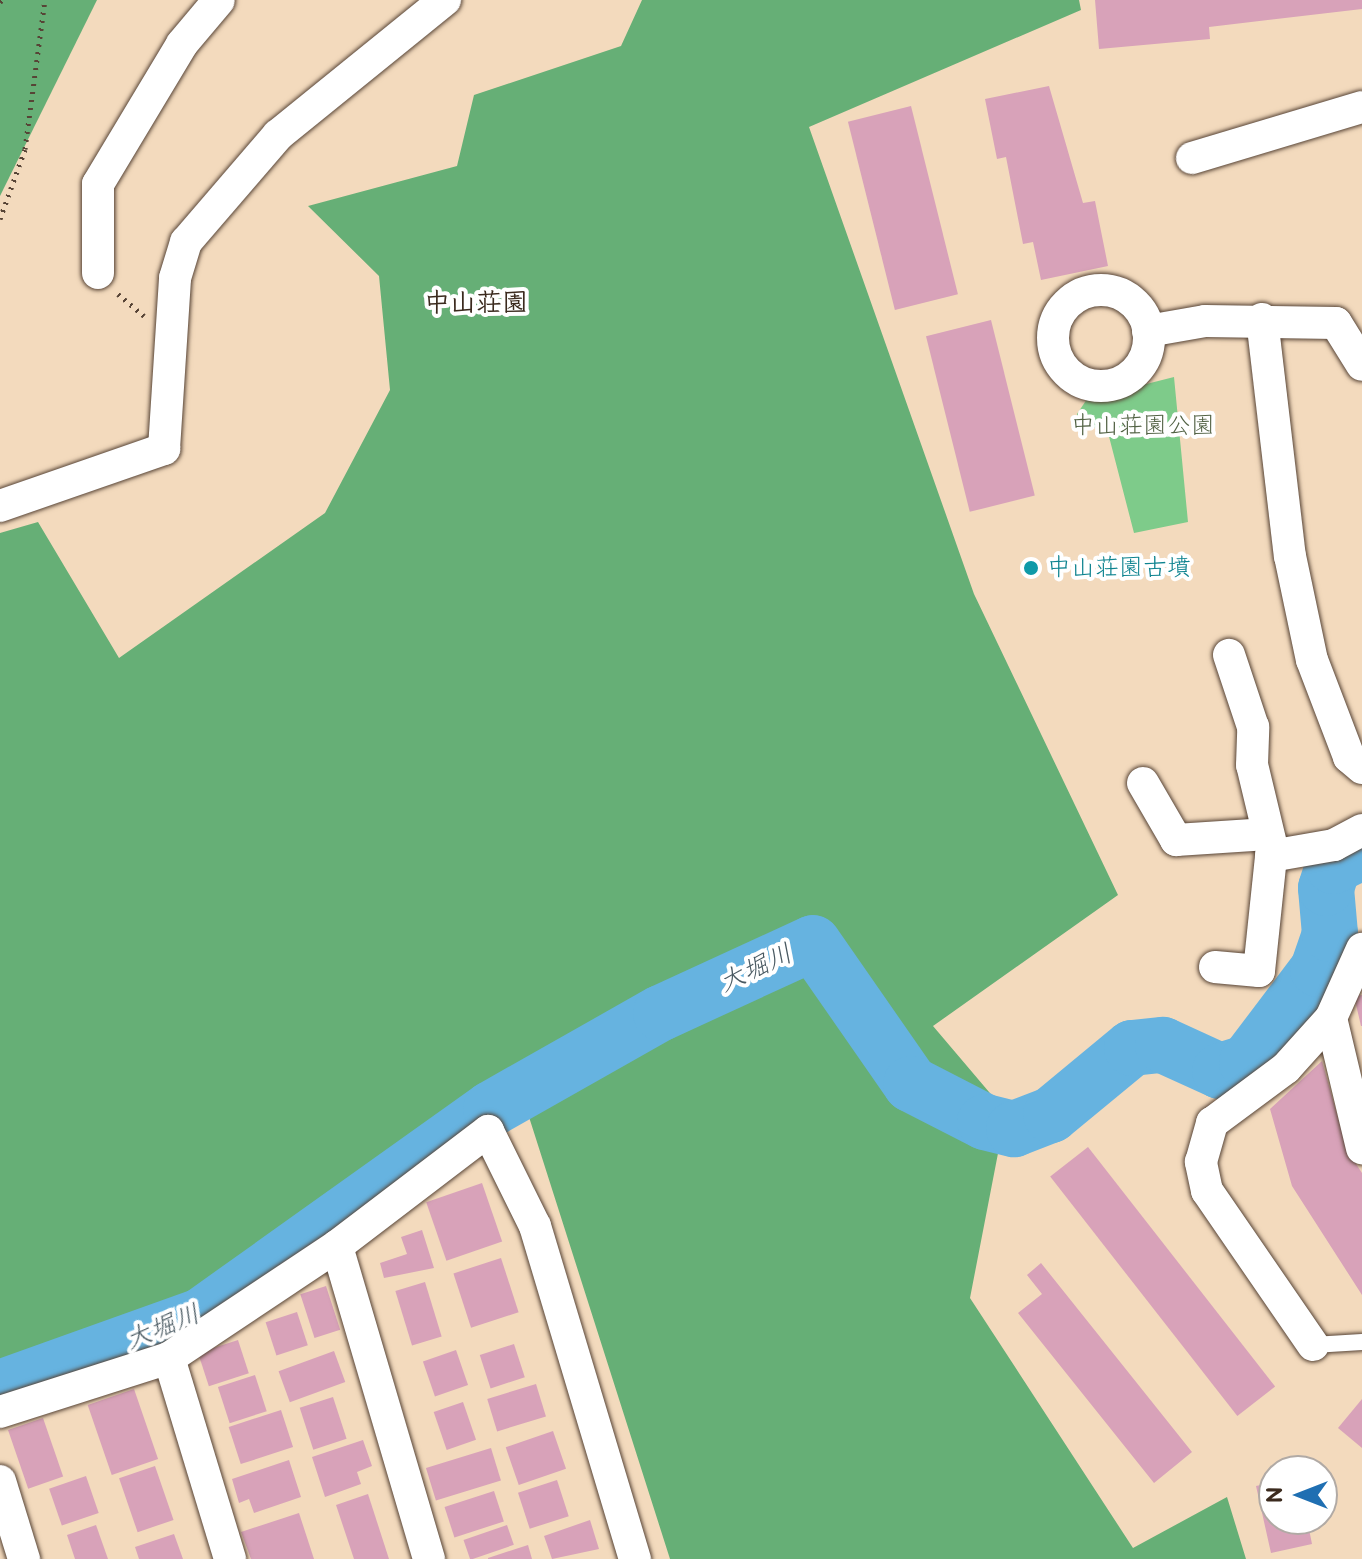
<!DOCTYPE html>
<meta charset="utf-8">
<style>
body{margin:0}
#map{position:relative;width:1362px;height:1559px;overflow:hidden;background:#f3dabd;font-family:"Balsamiq Sans","Klee One",sans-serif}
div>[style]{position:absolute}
.green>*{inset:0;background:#7ecb8a}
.forest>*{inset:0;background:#66af76}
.river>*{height:56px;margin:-28px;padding:0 28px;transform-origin:28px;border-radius:28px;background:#66b3e0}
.building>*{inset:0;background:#d8a2b9;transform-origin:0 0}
.path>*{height:5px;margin-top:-2.5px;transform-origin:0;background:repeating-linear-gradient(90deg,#574436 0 2px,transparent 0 8px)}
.roads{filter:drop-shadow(0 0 2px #574436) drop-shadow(0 0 2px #574436)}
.lane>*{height:16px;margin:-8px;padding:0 8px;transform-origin:8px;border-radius:8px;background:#fff}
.street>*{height:32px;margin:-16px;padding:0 16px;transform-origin:16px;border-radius:16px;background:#fff}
.street>.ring{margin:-16px;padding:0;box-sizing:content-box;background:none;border:32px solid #fff;border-radius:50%}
.dots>*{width:22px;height:22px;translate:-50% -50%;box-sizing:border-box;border:4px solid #fff;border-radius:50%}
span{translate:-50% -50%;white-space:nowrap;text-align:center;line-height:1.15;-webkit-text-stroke:8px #fff;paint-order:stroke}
.park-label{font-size:24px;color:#526244}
.culture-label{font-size:24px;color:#0d838f}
.left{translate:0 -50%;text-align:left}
.neighbourhood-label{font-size:26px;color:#3b2a1e;font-weight:700}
.water-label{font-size:26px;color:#4a5a62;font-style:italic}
.north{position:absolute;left:1258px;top:1455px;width:80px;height:80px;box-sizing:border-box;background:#fff;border:2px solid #b1aaa5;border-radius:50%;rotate:270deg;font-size:22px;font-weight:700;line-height:32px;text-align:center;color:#3b2a1e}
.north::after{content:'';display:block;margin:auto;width:28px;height:36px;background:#1f6fb2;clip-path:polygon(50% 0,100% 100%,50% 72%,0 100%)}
</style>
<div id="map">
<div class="green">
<div style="clip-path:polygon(1174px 377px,1188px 522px,1134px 533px,1106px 425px,1080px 431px,1077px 414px,1087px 399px)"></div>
</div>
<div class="forest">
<div style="clip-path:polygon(0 0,97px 0,0 196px)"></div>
<div style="clip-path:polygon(642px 0,1079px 0,1081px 10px,809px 127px,974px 594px,1118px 895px,933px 1026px,1006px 1112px,970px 1298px,1133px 1548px,1227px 1497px,1246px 1559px,670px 1559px,522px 1095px,157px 1311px,0 1378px,0 533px,38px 522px,119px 658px,325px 513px,390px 390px,379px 276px,308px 206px,457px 166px,474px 95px,621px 46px)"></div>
</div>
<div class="river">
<div style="left:0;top:1388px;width:214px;rotate:-19.7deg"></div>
<div style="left:201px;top:1316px;width:356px;rotate:-35.5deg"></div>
<div style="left:491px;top:1109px;width:195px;rotate:-29.5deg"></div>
<div style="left:661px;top:1013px;width:167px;rotate:-24.7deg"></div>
<div style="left:813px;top:943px;width:172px;rotate:55.2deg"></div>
<div style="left:911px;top:1084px;width:83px;rotate:27.2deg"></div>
<div style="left:985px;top:1122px;width:30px;rotate:14deg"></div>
<div style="left:1014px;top:1129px;width:40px;rotate:-21deg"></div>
<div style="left:1051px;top:1115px;width:105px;rotate:-39.6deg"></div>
<div style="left:1132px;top:1048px;width:31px;rotate:-6deg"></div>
<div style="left:1163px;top:1045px;width:63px;rotate:24.5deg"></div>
<div style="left:1220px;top:1071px;width:28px;rotate:-17deg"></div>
<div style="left:1247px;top:1063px;width:118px;rotate:-52.9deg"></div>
<div style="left:1318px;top:969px;width:37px;rotate:-71deg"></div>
<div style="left:1330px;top:934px;width:46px;rotate:-95deg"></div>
<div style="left:1326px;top:888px;width:23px;rotate:-72deg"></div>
<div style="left:1333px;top:866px;width:32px;rotate:-26deg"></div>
</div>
<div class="building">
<div style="clip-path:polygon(1095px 0,1362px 0,1362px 9px,1209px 27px,1210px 39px,1099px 49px)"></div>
<div style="clip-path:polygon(1049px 86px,1083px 203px,1095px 201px,1108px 266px,1041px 280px,1033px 242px,1023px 244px,1006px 157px,997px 159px,985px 99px)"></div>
<div style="left:911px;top:106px;width:194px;height:65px;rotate:76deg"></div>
<div style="left:991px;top:320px;width:181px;height:67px;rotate:76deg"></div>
<div style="clip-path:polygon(1362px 995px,1362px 1026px,1361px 1026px,1354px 996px)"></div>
<div style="clip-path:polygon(1322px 1061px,1347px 1150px,1362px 1173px,1362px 1295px,1292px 1186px,1270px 1109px)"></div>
<div style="left:1088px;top:1147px;width:304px;height:48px;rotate:52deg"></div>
<div style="left:482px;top:1183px;width:62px;height:59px;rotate:71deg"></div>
<div style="clip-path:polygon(422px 1230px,434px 1268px,384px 1278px,380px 1263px,407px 1254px,401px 1237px)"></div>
<div style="left:501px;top:1258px;width:57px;height:50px;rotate:72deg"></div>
<div style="clip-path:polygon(1041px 1263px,1192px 1452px,1154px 1483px,1018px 1313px,1042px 1294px,1027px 1275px)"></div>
<div style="left:425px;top:1282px;width:57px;height:31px;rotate:73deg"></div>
<div style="left:326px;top:1286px;width:46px;height:27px;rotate:72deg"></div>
<div style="left:297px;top:1312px;width:35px;height:33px;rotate:72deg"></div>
<div style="left:238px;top:1340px;width:35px;height:42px;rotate:72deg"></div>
<div style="left:514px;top:1344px;width:35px;height:36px;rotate:72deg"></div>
<div style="left:456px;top:1350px;width:37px;height:35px;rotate:71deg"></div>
<div style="left:334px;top:1351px;width:33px;height:59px;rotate:70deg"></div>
<div style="left:255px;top:1375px;width:38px;height:39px;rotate:72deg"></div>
<div style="left:536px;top:1384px;width:34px;height:51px;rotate:73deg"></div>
<div style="left:134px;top:1389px;width:74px;height:49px;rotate:71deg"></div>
<div style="left:333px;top:1397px;width:44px;height:35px;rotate:72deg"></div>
<div style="clip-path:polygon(1362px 1399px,1362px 1448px,1338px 1428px)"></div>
<div style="left:463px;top:1402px;width:40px;height:31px;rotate:71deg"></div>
<div style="left:281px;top:1410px;width:39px;height:55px;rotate:72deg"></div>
<div style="left:43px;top:1418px;width:62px;height:37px;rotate:71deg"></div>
<div style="left:553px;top:1431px;width:40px;height:50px;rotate:71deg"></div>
<div style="clip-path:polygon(363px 1440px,372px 1466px,357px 1472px,361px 1484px,325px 1497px,312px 1457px)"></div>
<div style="left:491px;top:1448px;width:34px;height:68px;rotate:73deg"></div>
<div style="clip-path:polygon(289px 1460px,301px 1497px,254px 1513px,249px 1499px,239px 1503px,232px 1479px)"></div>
<div style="left:155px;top:1466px;width:57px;height:38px;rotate:71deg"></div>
<div style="left:86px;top:1476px;width:39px;height:39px;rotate:71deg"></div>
<div style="left:557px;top:1480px;width:38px;height:41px;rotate:72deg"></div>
<div style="clip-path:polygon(1274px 1482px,1274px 1519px,1307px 1519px,1312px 1544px,1271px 1553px,1256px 1486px)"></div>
<div style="left:494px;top:1491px;width:32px;height:52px;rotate:72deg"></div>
<div style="clip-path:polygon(368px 1494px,389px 1559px,354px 1559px,336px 1505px)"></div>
<div style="clip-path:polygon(299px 1513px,314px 1559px,251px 1559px,241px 1532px)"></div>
<div style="clip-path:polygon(590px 1520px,599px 1549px,552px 1559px,544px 1536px)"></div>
<div style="clip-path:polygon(96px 1525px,108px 1559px,75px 1559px,67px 1535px)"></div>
<div style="left:507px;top:1525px;width:21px;height:46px;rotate:71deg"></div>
<div style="clip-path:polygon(174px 1534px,183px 1559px,139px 1559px,135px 1547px)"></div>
<div style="clip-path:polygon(528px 1545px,532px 1559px,488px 1559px,488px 1558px)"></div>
</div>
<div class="path">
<div style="left:0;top:2px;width:3px;rotate:-45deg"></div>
<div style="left:0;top:219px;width:74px;rotate:-70.3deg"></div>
<div style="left:25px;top:149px;width:150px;rotate:-82.4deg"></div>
<div style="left:118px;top:294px;width:34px;rotate:40deg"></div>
</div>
<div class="roads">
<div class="lane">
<div style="left:1313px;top:1345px;width:49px;rotate:-3.5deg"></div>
</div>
<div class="street">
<div style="left:1192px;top:158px;width:177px;rotate:-16.7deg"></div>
<div style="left:98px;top:273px;width:89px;rotate:-90deg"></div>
<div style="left:98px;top:184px;width:163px;rotate:-59deg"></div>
<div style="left:182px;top:44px;width:57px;rotate:-49.9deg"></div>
<div class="ring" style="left:1053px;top:290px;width:64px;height:64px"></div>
<div style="left:1262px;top:319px;width:239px;rotate:83.3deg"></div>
<div style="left:1290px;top:556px;width:106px;rotate:78.1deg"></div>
<div style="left:1312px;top:660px;width:104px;rotate:69.1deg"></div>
<div style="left:1349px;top:757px;width:17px;rotate:40deg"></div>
<div style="left:1148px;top:331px;width:58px;rotate:-10deg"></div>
<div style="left:1205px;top:321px;width:131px;rotate:0.9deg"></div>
<div style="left:1336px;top:323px;width:49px;rotate:58.2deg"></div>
<div style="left:0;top:506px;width:174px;rotate:-19.2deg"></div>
<div style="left:164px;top:449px;width:171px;rotate:-86.3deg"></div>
<div style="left:175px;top:278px;width:38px;rotate:-73deg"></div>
<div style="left:186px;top:242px;width:141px;rotate:-49.3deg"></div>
<div style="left:278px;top:135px;width:215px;rotate:-39deg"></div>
<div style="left:1143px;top:783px;width:66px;rotate:59.9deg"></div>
<div style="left:1176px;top:840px;width:92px;rotate:-3.7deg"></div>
<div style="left:1271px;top:856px;width:64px;rotate:-9.9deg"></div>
<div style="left:1334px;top:845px;width:32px;rotate:-28deg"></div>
<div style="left:1215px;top:967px;width:44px;rotate:5.2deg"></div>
<div style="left:1259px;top:971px;width:124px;rotate:-84deg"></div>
<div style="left:1272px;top:848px;width:85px;rotate:-103.5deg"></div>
<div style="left:1252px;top:765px;width:38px;rotate:-88deg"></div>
<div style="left:1253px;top:727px;width:76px;rotate:-108.4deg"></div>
<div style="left:1331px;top:1018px;width:134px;rotate:76.6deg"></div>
<div style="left:1313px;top:1345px;width:187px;rotate:-124.5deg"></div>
<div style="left:1207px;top:1191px;width:30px;rotate:-102deg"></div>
<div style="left:1201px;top:1162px;width:41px;rotate:-74.2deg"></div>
<div style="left:1212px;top:1123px;width:92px;rotate:-36.6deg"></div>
<div style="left:1286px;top:1068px;width:67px;rotate:-48deg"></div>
<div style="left:1331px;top:1018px;width:76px;rotate:-65.8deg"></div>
<div style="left:169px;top:1358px;width:202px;rotate:-33.7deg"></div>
<div style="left:0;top:1412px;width:177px;rotate:-17.7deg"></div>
<div style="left:169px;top:1358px;width:210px;rotate:73.1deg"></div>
<div style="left:0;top:1481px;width:82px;rotate:72.9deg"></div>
<div style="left:429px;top:1559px;width:326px;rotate:-106.4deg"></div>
<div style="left:337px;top:1246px;width:190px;rotate:-37.3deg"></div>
<div style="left:488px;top:1131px;width:106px;rotate:63.7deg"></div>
<div style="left:535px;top:1226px;width:348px;rotate:73.3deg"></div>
</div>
</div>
<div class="dots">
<div style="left:1031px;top:568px;background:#0f9aa8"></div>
</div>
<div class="park-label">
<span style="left:1143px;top:426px">中山荘園公園</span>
</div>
<div class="culture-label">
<span class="left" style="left:1047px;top:568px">中山荘園古墳</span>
</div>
<div class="neighbourhood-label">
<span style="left:476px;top:304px">中山荘園</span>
</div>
<div class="water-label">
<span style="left:756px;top:969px;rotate:-25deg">大堀川</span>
<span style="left:163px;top:1328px;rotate:-22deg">大堀川</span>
</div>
<div class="north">N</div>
</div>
